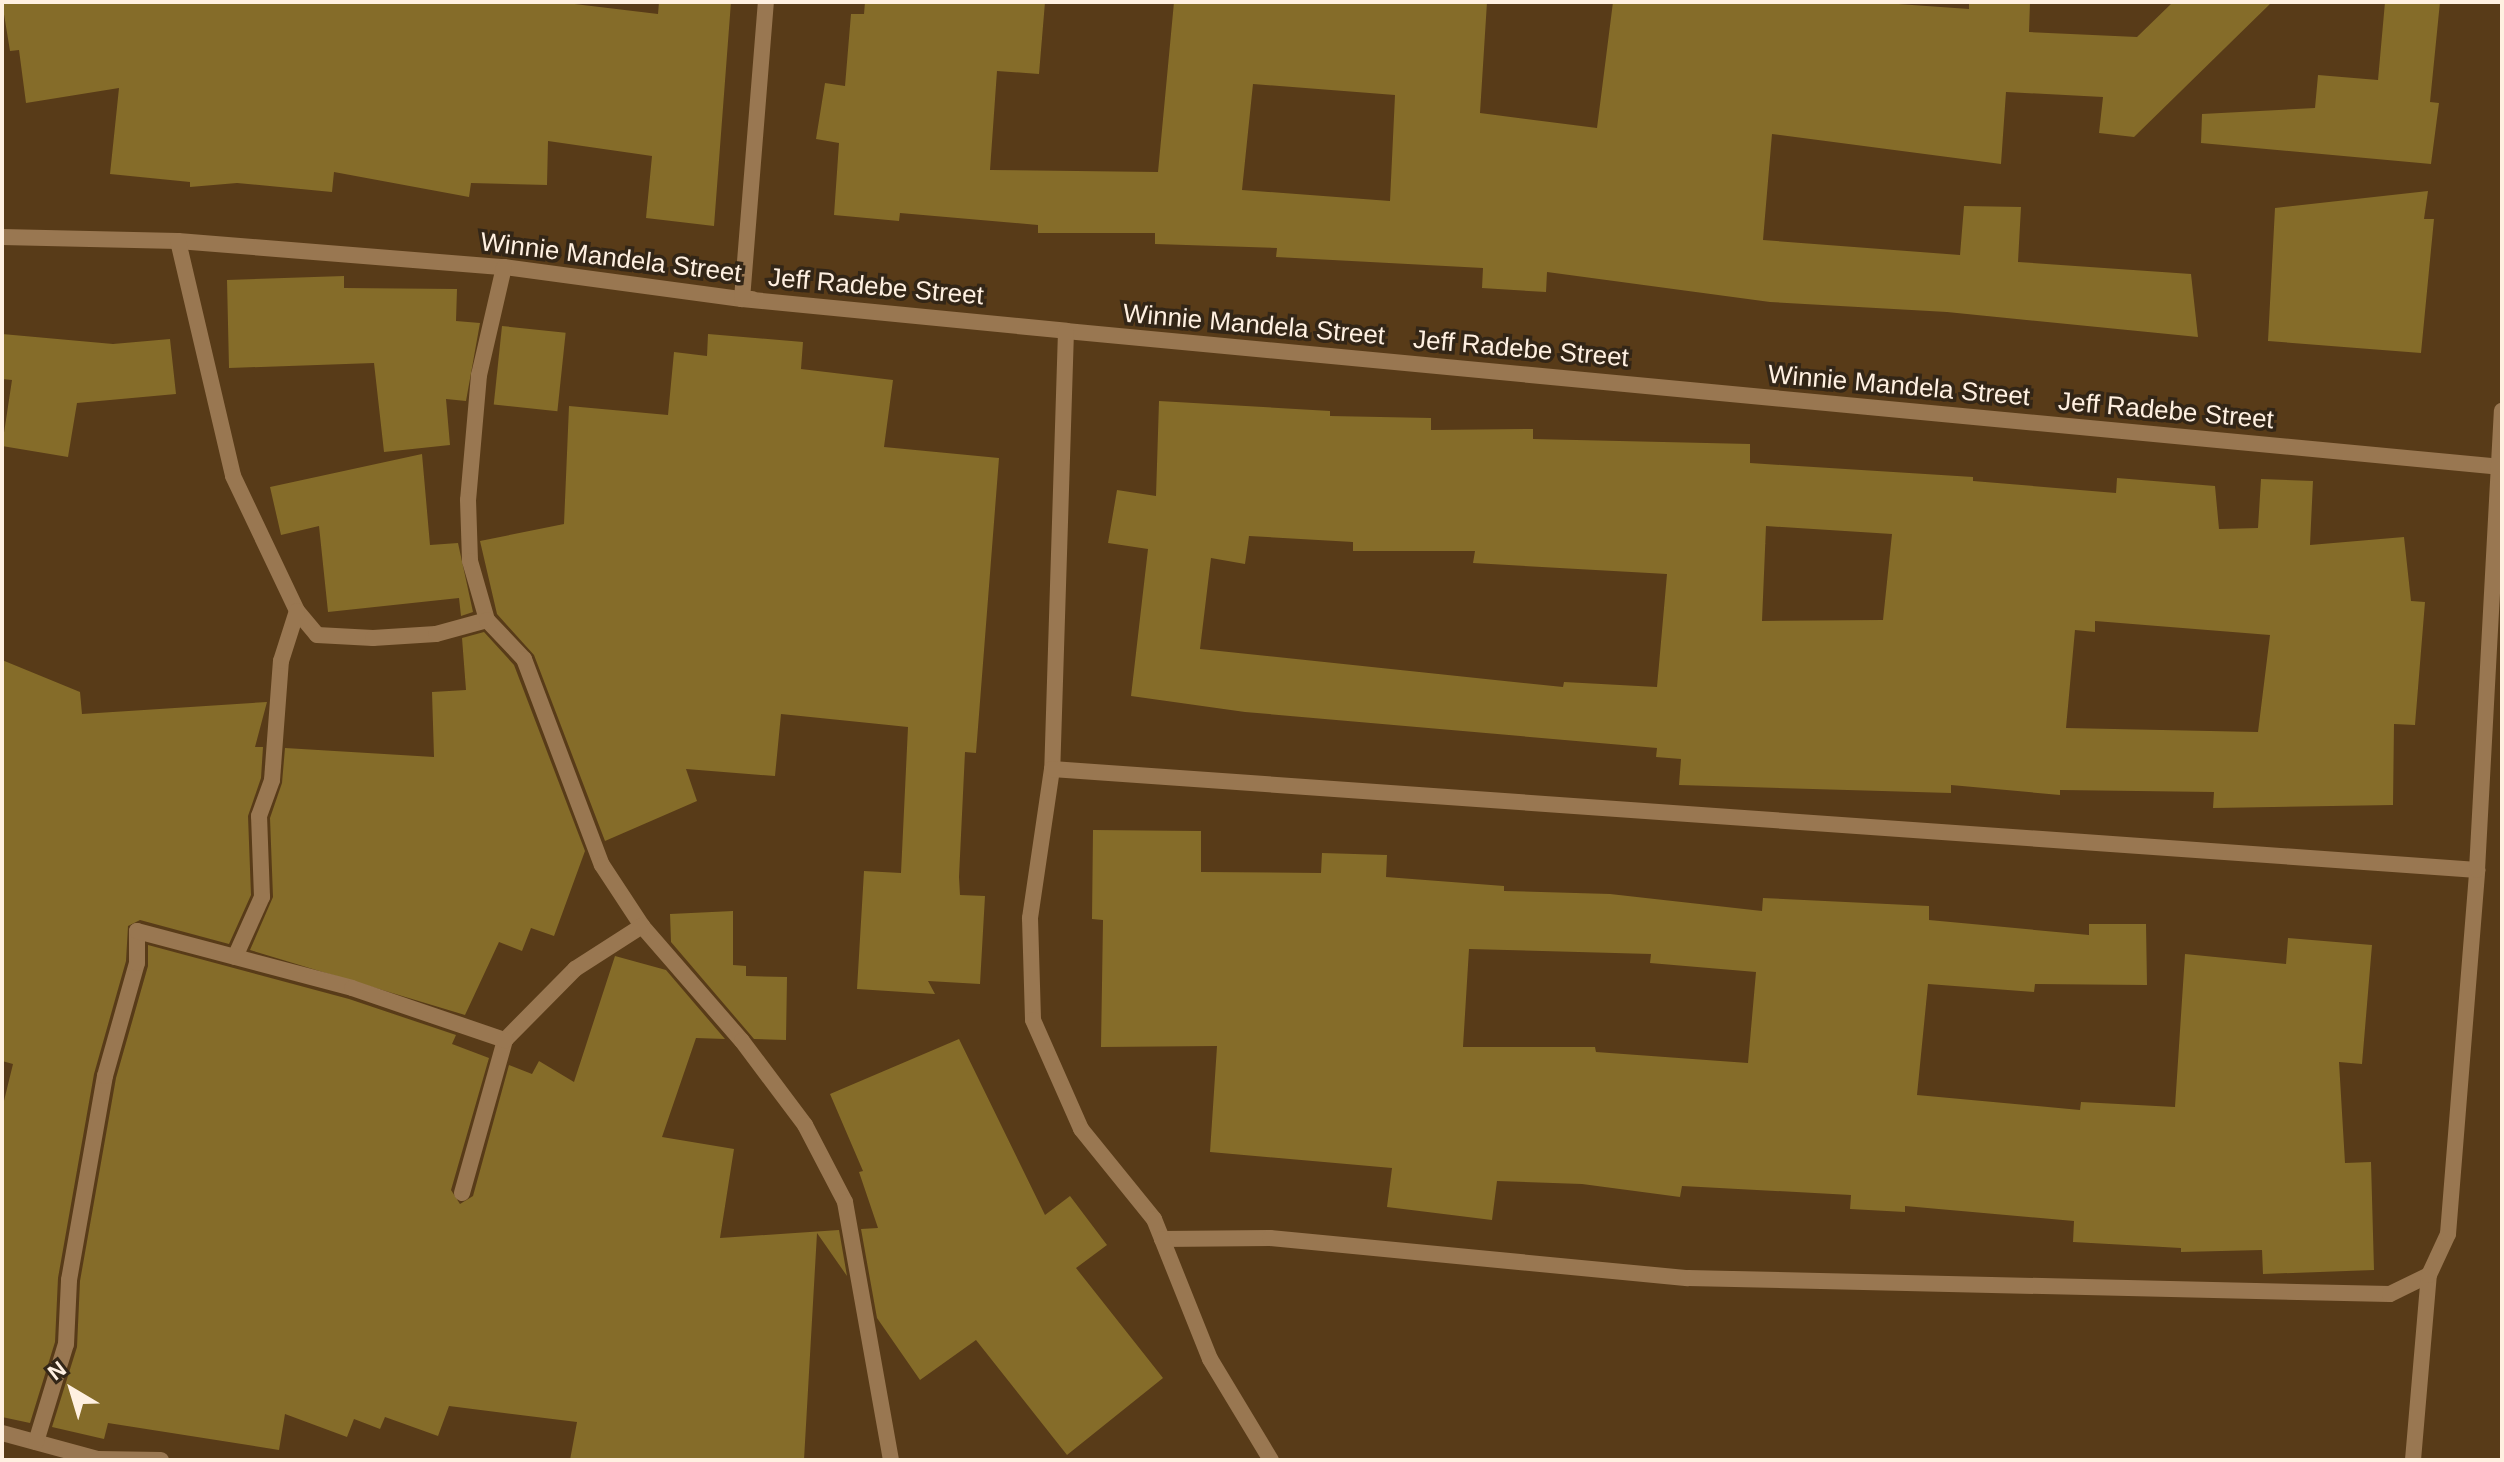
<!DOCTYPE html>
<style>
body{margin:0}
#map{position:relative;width:2504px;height:1462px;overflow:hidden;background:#583b18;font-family:Arial,sans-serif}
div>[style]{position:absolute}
.building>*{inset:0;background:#856c29;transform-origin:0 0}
.street>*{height:16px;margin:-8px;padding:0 8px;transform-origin:8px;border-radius:8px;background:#997751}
span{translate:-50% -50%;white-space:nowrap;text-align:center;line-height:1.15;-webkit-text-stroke:7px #332617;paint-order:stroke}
.street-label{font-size:26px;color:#fff0e1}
.frame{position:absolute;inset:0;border:4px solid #fff0e1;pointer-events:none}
.north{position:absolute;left:32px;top:1350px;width:80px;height:80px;-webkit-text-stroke:6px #332617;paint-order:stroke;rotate:322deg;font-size:22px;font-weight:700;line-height:32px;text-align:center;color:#fff0e1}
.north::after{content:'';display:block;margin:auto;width:28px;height:36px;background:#fff0e1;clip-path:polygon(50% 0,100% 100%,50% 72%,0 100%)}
</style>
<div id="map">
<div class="building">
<div style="clip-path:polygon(2px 2px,558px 2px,658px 14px,659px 2px,731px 2px,714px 226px,646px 218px,652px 156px,548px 141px,547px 185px,471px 183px,469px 197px,334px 172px,332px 192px,237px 183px,190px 187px,190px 182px,110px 174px,119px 88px,26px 103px,19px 50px,10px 51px)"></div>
<div style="clip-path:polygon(evenodd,865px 2px,1045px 2px,1039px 74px,997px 71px,990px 170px,1158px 172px,1174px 2px,1487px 2px,1480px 113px,1597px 128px,1613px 2px,1870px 2px,1969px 9px,1969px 2px,2030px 2px,2029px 32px,2137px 37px,2173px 2px,2272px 2px,2134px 137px,2099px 133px,2103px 97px,2006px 92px,2001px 164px,1772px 134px,1763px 240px,1960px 255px,1964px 206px,2021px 207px,2018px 262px,2191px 274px,2198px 337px,1947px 312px,1770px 302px,1547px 272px,1546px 292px,1482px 288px,1483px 268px,1276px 257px,1277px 248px,1155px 244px,1155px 233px,1038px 233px,1038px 225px,900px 213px,899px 221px,834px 215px,839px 143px,816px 139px,825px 83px,845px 86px,851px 14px,864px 14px,865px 2px,1253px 84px,1395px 95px,1390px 201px,1242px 190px,1253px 84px)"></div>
<div style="clip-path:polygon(2385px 2px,2440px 2px,2430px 102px,2439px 103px,2431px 164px,2201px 143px,2202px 114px,2315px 108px,2318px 75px,2378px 80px)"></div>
<div style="clip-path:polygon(2428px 191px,2424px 219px,2434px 219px,2421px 353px,2268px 341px,2275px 208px)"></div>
<div style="clip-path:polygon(344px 276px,344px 288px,457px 289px,456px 321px,480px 323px,466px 401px,446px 399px,450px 445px,384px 452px,374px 363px,229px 368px,227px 280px)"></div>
<div style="left:502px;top:326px;width:64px;height:79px;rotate:6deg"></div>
<div style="clip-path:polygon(2px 334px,113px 344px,170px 339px,176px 394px,77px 403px,68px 457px,2px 446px,12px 380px,2px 379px)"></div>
<div style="clip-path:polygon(708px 334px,803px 342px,801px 369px,893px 380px,884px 447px,999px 458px,976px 753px,965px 752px,959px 877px,960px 895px,985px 896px,980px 984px,928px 981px,935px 994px,857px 989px,864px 871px,901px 873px,908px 727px,781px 714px,775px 776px,686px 769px,697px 801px,605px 841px,534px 655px,497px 614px,480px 541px,564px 524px,569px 406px,668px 415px,674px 352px,707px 356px)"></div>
<div style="clip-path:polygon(evenodd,1159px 401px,1330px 411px,1330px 416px,1431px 418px,1431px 430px,1533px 429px,1533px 439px,1750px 444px,1750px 463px,1973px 477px,1973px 481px,2116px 493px,2117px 478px,2215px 486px,2219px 529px,2258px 528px,2261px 479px,2313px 481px,2310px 545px,2404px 537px,2411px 601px,2425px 602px,2415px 725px,2394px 724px,2393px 805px,2213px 808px,2214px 792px,2060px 790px,2060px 795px,1951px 785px,1951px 793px,1679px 785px,1681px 759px,1656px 757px,1657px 748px,1245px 712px,1131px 696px,1148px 549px,1108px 543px,1117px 490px,1156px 496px,1159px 401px,1766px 526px,1892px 534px,1883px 620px,1762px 621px,1766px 526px,1159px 401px,1249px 536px,1353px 542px,1353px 551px,1475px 551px,1473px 563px,1667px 574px,1657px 687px,1564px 682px,1563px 687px,1200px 649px,1211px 558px,1245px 564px,1249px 536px,1159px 401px,2095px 621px,2270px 635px,2258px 732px,2066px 728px,2075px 630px,2095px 632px,2095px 621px)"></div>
<div style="clip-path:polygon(422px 454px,430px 545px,458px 543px,473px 612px,461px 616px,459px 598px,328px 612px,319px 526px,281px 535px,270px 487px)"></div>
<div style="clip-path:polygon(484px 632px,514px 665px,585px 851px,554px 936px,531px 928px,522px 951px,499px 942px,465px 1015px,250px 950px,273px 897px,270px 818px,282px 783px,285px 748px,434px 757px,432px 692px,466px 690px,462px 638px)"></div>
<div style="clip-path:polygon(2px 660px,80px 692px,82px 714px,267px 702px,255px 747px,263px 747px,261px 778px,248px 816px,251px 895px,229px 944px,140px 920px,128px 926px,126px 961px,94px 1074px,58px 1278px,55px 1342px,30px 1423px,2px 1417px,2px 1109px,13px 1064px,2px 1061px)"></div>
<div style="clip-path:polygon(evenodd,1093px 830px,1201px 831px,1201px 872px,1321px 873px,1322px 853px,1387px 855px,1386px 877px,1504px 886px,1504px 891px,1610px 894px,1762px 911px,1763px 898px,1929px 906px,1929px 920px,2089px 935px,2089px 924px,2146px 924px,2147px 985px,2035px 984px,2034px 992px,1928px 984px,1917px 1095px,2080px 1110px,2081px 1102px,2175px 1107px,2185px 954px,2286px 964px,2288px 938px,2372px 945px,2362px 1064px,2339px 1062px,2345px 1163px,2371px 1162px,2374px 1270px,2263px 1274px,2262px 1250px,2181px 1252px,2181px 1248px,2073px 1242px,2074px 1221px,1905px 1206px,1905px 1212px,1850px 1209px,1851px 1195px,1682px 1186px,1680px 1197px,1582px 1184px,1497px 1181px,1492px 1220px,1387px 1207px,1392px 1168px,1210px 1152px,1217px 1046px,1101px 1047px,1103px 920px,1092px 919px,1093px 830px,1469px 949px,1651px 954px,1650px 963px,1756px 972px,1748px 1063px,1596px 1052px,1595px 1047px,1463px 1047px,1469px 949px)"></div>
<div style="clip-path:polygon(733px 911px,733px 965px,746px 966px,746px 976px,787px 977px,786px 1040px,754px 1039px,671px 942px,670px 914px)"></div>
<div style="clip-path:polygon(148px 945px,349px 999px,456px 1035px,452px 1044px,489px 1058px,451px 1190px,460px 1204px,473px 1196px,509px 1065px,532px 1074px,539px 1061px,574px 1082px,615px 956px,666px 970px,725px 1039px,696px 1038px,662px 1137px,734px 1149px,720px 1238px,839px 1230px,847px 1276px,817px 1233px,804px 1460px,570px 1460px,577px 1422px,449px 1406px,438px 1436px,385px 1417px,380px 1429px,354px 1419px,347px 1437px,285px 1414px,279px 1450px,108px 1423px,104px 1439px,52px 1427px,77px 1347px,80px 1281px,116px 1078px,148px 966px)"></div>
<div style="clip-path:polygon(959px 1039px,1045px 1215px,1070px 1196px,1107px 1245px,1076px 1268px,1163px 1378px,1067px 1455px,976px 1340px,920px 1380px,877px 1318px,861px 1229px,878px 1228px,859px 1172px,863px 1171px,830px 1094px)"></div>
</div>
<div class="street">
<div style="left:2px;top:237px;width:176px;rotate:1.3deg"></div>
<div style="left:178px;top:241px;width:327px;rotate:4.6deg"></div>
<div style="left:504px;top:267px;width:240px;rotate:7.7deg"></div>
<div style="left:742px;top:299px;width:326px;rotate:5.6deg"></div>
<div style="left:1066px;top:331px;width:1442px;rotate:5.41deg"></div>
<div style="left:178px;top:241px;width:241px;rotate:76.8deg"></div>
<div style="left:233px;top:476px;width:149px;rotate:64.6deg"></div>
<div style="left:297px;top:611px;width:31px;rotate:50deg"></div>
<div style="left:317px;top:635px;width:56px;rotate:3.1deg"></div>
<div style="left:373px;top:638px;width:63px;rotate:-3.6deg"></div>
<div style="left:436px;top:634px;width:53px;rotate:-15.4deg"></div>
<div style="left:504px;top:267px;width:111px;rotate:103deg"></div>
<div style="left:479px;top:375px;width:125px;rotate:95deg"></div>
<div style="left:468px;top:500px;width:61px;rotate:88.1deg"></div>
<div style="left:470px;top:561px;width:61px;rotate:73.9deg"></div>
<div style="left:487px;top:620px;width:54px;rotate:46.5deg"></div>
<div style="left:524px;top:659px;width:220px;rotate:69.3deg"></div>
<div style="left:602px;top:865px;width:73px;rotate:56.7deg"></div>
<div style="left:642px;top:926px;width:152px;rotate:49deg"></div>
<div style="left:742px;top:1041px;width:105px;rotate:53.1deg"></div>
<div style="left:805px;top:1125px;width:87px;rotate:62.5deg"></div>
<div style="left:845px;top:1202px;width:262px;rotate:79.9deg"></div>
<div style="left:752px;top:299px;width:10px;rotate:180deg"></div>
<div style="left:742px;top:299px;width:298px;rotate:-85.4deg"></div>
<div style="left:1066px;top:331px;width:438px;rotate:91.8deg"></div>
<div style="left:1052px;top:769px;width:151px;rotate:98.4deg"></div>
<div style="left:1030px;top:918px;width:102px;rotate:88.3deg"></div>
<div style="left:1033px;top:1020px;width:119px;rotate:66.2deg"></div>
<div style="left:1081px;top:1129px;width:116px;rotate:51deg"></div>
<div style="left:1154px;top:1219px;width:22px;rotate:68deg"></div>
<div style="left:1162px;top:1239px;width:108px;rotate:-0.5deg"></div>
<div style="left:1270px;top:1238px;width:420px;rotate:5.5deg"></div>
<div style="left:1688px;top:1278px;width:702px;rotate:1.31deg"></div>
<div style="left:2390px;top:1294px;width:43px;rotate:-26deg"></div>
<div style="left:1052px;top:769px;width:1429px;rotate:4.05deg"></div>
<div style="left:235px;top:957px;width:66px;rotate:-65.8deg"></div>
<div style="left:262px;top:897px;width:81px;rotate:-92.1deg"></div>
<div style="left:259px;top:816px;width:38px;rotate:-70deg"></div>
<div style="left:272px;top:780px;width:119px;rotate:-85.7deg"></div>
<div style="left:281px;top:661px;width:52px;rotate:-72.3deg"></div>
<div style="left:462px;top:1193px;width:159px;rotate:-74.3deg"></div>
<div style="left:505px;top:1040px;width:100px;rotate:-45.4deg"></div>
<div style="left:575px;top:969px;width:80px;rotate:-32.7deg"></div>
<div style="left:1162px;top:1239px;width:129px;rotate:68.2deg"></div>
<div style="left:1210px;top:1359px;width:118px;rotate:58.9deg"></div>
<div style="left:2px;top:1433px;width:99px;rotate:15.2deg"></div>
<div style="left:98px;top:1459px;width:63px;rotate:0.9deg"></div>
<div style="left:36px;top:1442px;width:102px;rotate:-73deg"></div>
<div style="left:66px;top:1344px;width:64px;rotate:-87.3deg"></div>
<div style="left:69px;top:1280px;width:207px;rotate:-80deg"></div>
<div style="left:105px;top:1076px;width:117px;rotate:-74.2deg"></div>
<div style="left:137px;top:963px;width:32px;rotate:-90deg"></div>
<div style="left:137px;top:931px;width:222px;rotate:14.8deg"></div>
<div style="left:352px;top:988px;width:162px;rotate:18.8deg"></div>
<div style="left:2413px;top:1460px;width:186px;rotate:-85.1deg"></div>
<div style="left:2429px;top:1275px;width:45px;rotate:-65.1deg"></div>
<div style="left:2448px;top:1234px;width:365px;rotate:-85.4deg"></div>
<div style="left:2477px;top:870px;width:460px;rotate:-86.9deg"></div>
</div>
<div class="street-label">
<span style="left:611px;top:258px;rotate:7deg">Winnie Mandela Street</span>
<span style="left:876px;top:287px;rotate:5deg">Jeff Radebe Street</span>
<span style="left:1254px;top:325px;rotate:5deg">Winnie Mandela Street</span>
<span style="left:1521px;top:349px;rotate:5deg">Jeff Radebe Street</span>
<span style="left:1899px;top:386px;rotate:5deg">Winnie Mandela Street</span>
<span style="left:2166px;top:411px;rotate:5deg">Jeff Radebe Street</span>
</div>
<div class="frame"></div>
<div class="north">N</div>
</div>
